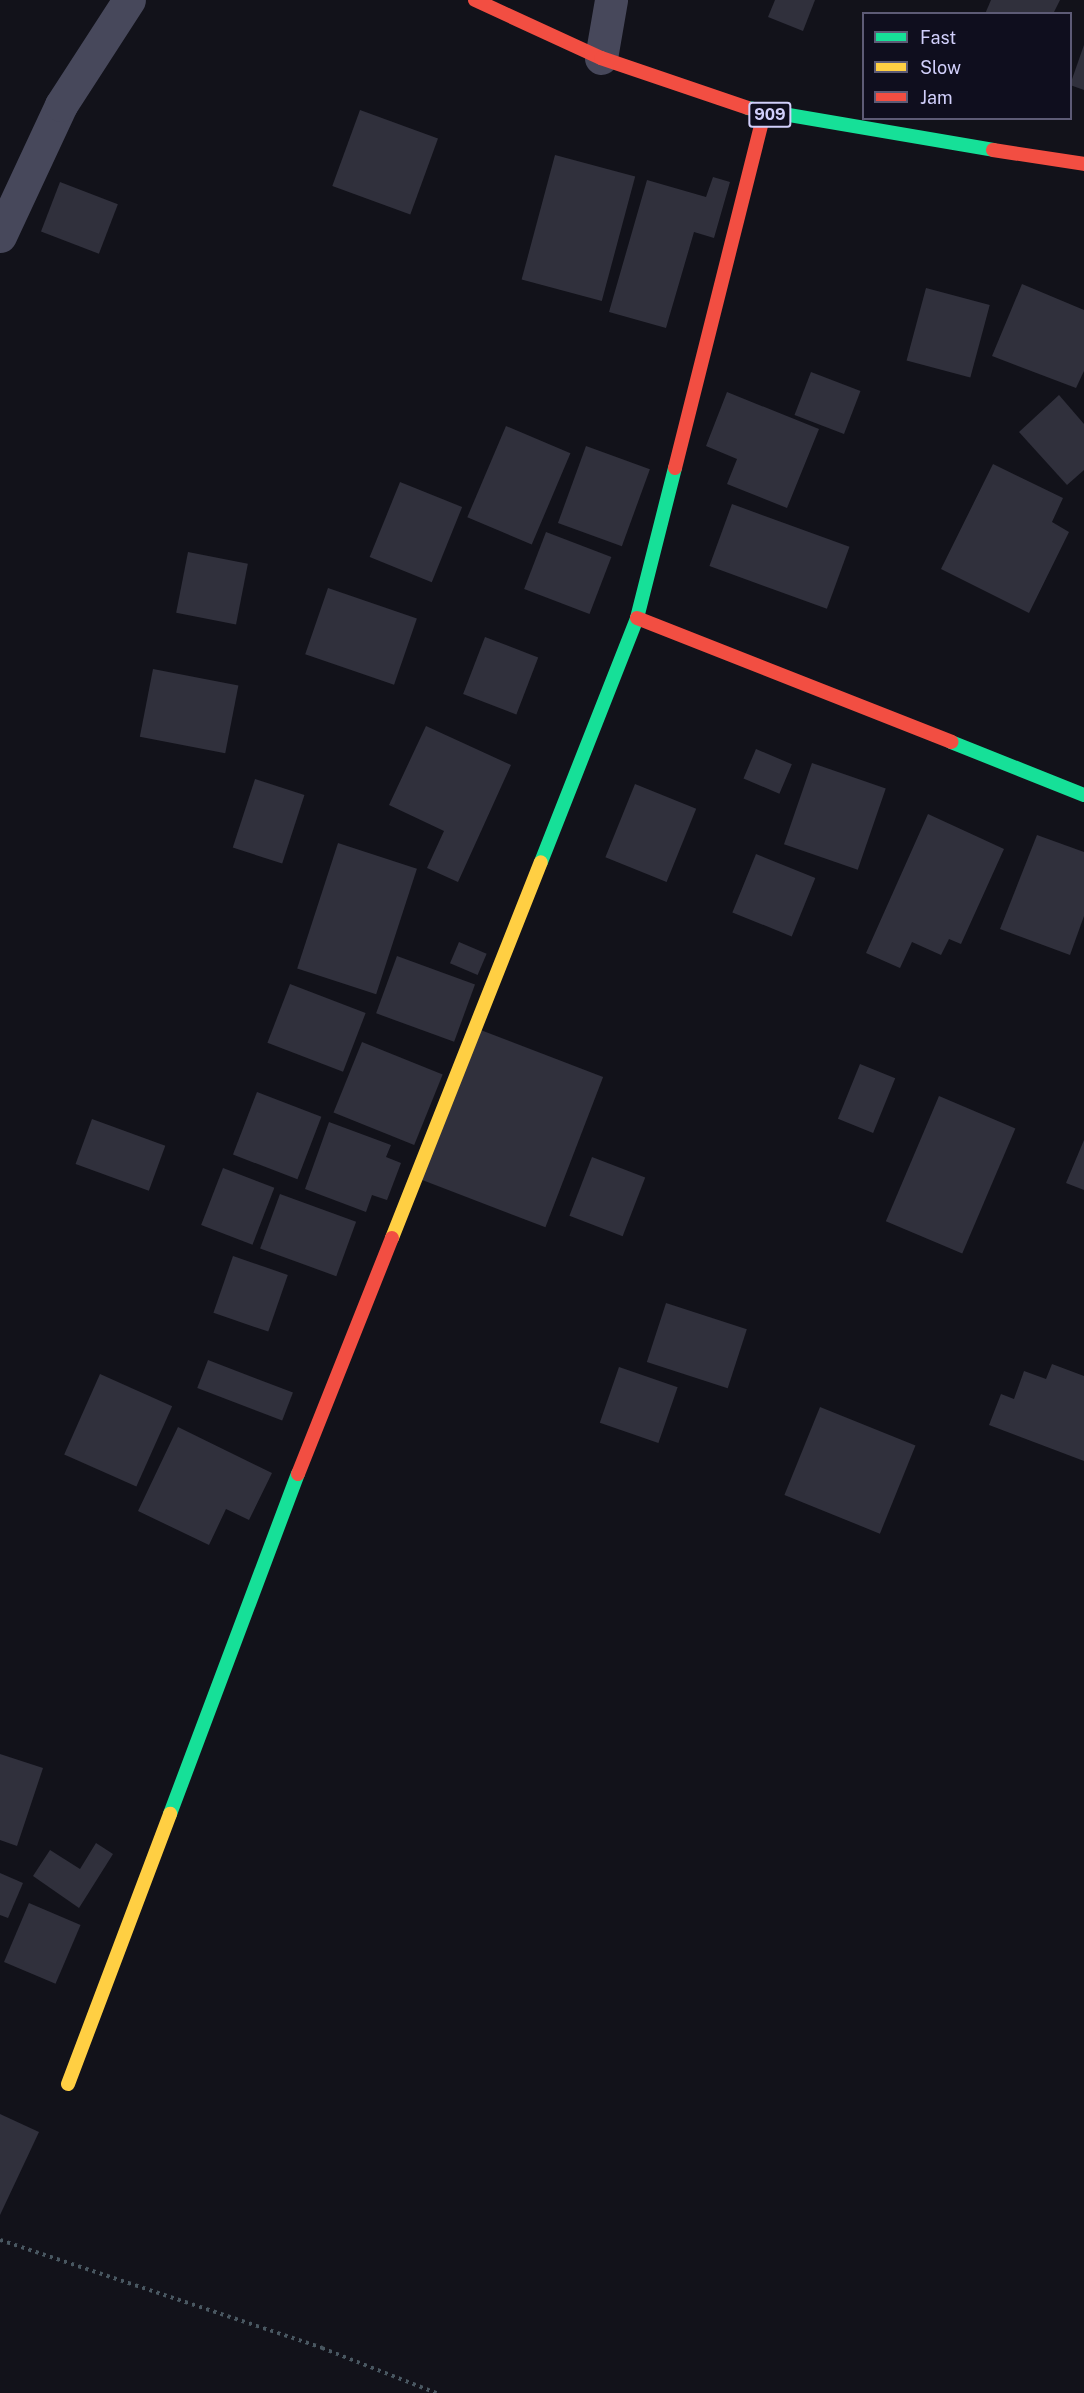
<!DOCTYPE html>
<style>
body{margin:0}
#map{position:relative;width:1084px;height:2393px;overflow:hidden;background:#12121a;font-family:"Public Sans",sans-serif}
div>[style]{position:absolute}
.building>*{inset:0;background:#30303c;transform-origin:0 0}
.path>*{height:4px;margin-top:-2px;transform-origin:0;background:repeating-linear-gradient(90deg,#495761 0 3px,transparent 0 7.5px)}
.street>*{height:33px;margin:-16.5px;padding:0 16.5px;transform-origin:16.5px;border-radius:16.5px;background:#47485b}
.fast>*{height:14px;margin:-7px;padding:0 7px;transform-origin:7px;border-radius:7px;background:#16e098}
.slow>*{height:14px;margin:-7px;padding:0 7px;transform-origin:7px;border-radius:7px;background:#ffcf43}
.jam>*{height:14px;margin:-7px;padding:0 7px;transform-origin:7px;border-radius:7px;background:#f24e42}
span{translate:-50% -50%;white-space:nowrap;text-align:center;line-height:1.15;-webkit-text-stroke:6px #0f0e1e;paint-order:stroke}
.shield-label span{padding:2px 4px;background:#0f0e1e;border:2px solid;border-radius:4px;-webkit-text-stroke-width:0}
.shield-label{font-size:16px;color:#d1cffb;font-weight:700}
.legend{position:absolute;left:862px;top:12px;width:210px;height:108px;box-sizing:border-box;background:#0f0e1e;border:2px solid #5d5b76;margin:0;padding:8px 10px;list-style:none;font-size:18px;color:#d1cffb}
.legend li{display:flex;align-items:center;gap:12px;height:30px}
.legend b{width:30px;border:2px solid #5d5b76}
</style>
<div id="map">
<div class="building">
<div style="clip-path:polygon(775px 0,815px 0,803px 31px,768px 17px)"></div>
<div style="clip-path:polygon(991px 0,1060px 0,1053px 14px,985px 14px)"></div>
<div style="clip-path:polygon(1084px 45px,1084px 90px,1070px 85px)"></div>
<div style="left:360px;top:110px;width:83px;height:81px;rotate:20deg"></div>
<div style="left:555px;top:155px;width:83px;height:129px;rotate:15deg"></div>
<div style="clip-path:polygon(713px 177px,730px 182px,714px 238px,694px 232px,666px 328px,609px 312px,647px 180px,706px 197px)"></div>
<div style="left:60px;top:182px;width:62px;height:53px;rotate:21deg"></div>
<div style="clip-path:polygon(1022px 284px,1084px 310px,1084px 371px,1076px 388px,992px 356px)"></div>
<div style="left:926px;top:288px;width:66px;height:75px;rotate:15deg"></div>
<div style="left:811px;top:372px;width:53px;height:46px;rotate:21deg"></div>
<div style="clip-path:polygon(727px 392px,819px 429px,787px 508px,727px 484px,737px 459px,706px 446px)"></div>
<div style="clip-path:polygon(1059px 395px,1084px 424px,1084px 470px,1067px 485px,1019px 432px)"></div>
<div style="left:506px;top:426px;width:70px;height:99px;rotate:23deg"></div>
<div style="left:586px;top:446px;width:68px;height:82px;rotate:20deg"></div>
<div style="clip-path:polygon(993px 464px,1063px 498px,1052px 522px,1069px 532px,1029px 613px,941px 569px)"></div>
<div style="left:400px;top:482px;width:67px;height:81px;rotate:22deg"></div>
<div style="left:732px;top:504px;width:125px;height:66px;rotate:20deg"></div>
<div style="left:546px;top:532px;width:70px;height:61px;rotate:21deg"></div>
<div style="left:188px;top:552px;width:61px;height:62px;rotate:11deg"></div>
<div style="left:328px;top:588px;width:94px;height:70px;rotate:19deg"></div>
<div style="left:485px;top:637px;width:57px;height:61px;rotate:21deg"></div>
<div style="left:153px;top:669px;width:87px;height:69px;rotate:11deg"></div>
<div style="clip-path:polygon(426px 726px,511px 765px,458px 882px,427px 868px,444px 831px,389px 805px)"></div>
<div style="left:756px;top:749px;width:39px;height:32px;rotate:23deg"></div>
<div style="left:812px;top:763px;width:78px;height:86px;rotate:19deg"></div>
<div style="left:255px;top:779px;width:52px;height:72px;rotate:18deg"></div>
<div style="left:635px;top:784px;width:66px;height:79px;rotate:22deg"></div>
<div style="clip-path:polygon(928px 814px,1004px 849px,961px 944px,949px 939px,941px 955px,912px 942px,900px 968px,866px 953px)"></div>
<div style="clip-path:polygon(1037px 835px,1084px 852px,1084px 916px,1070px 955px,1000px 929px)"></div>
<div style="left:338px;top:843px;width:83px;height:132px;rotate:18deg"></div>
<div style="left:756px;top:854px;width:64px;height:63px;rotate:22deg"></div>
<div style="left:459px;top:942px;width:30px;height:23px;rotate:23deg"></div>
<div style="left:397px;top:956px;width:83px;height:61px;rotate:20deg"></div>
<div style="left:290px;top:984px;width:81px;height:63px;rotate:21deg"></div>
<div style="left:478px;top:1029px;width:134px;height:161px;rotate:21deg"></div>
<div style="left:362px;top:1042px;width:87px;height:76px;rotate:22deg"></div>
<div style="left:860px;top:1064px;width:38px;height:59px;rotate:22deg"></div>
<div style="left:257px;top:1092px;width:69px;height:67px;rotate:21deg"></div>
<div style="left:939px;top:1096px;width:83px;height:136px;rotate:23deg"></div>
<div style="left:92px;top:1119px;width:78px;height:48px;rotate:20deg"></div>
<div style="clip-path:polygon(329px 1122px,391px 1145px,386px 1157px,401px 1163px,387px 1200px,372px 1195px,366px 1212px,305px 1189px)"></div>
<div style="clip-path:polygon(1084px 1140px,1084px 1190px,1066px 1183px)"></div>
<div style="left:592px;top:1157px;width:57px;height:63px;rotate:21deg"></div>
<div style="left:223px;top:1168px;width:55px;height:61px;rotate:21deg"></div>
<div style="left:280px;top:1194px;width:81px;height:58px;rotate:20deg"></div>
<div style="left:233px;top:1256px;width:58px;height:60px;rotate:19deg"></div>
<div style="left:666px;top:1303px;width:85px;height:62px;rotate:18deg"></div>
<div style="left:208px;top:1360px;width:91px;height:30px;rotate:21deg"></div>
<div style="clip-path:polygon(1052px 1364px,1084px 1376px,1084px 1461px,989px 1425px,1001px 1394px,1014px 1399px,1024px 1371px,1046px 1379px)"></div>
<div style="left:619px;top:1367px;width:62px;height:59px;rotate:19deg"></div>
<div style="left:100px;top:1374px;width:79px;height:88px;rotate:24deg"></div>
<div style="left:820px;top:1407px;width:103px;height:95px;rotate:22deg"></div>
<div style="clip-path:polygon(178px 1427px,272px 1473px,249px 1520px,226px 1509px,209px 1545px,138px 1511px)"></div>
<div style="clip-path:polygon(0 1754px,43px 1768px,17px 1846px,0 1840px)"></div>
<div style="clip-path:polygon(96px 1843px,113px 1854px,79px 1908px,33px 1876px,50px 1850px,80px 1869px)"></div>
<div style="clip-path:polygon(0 1873px,23px 1883px,8px 1918px,0 1915px)"></div>
<div style="left:29px;top:1903px;width:56px;height:64px;rotate:23deg"></div>
<div style="clip-path:polygon(0 2114px,39px 2132px,0 2215px)"></div>
</div>
<div class="path">
<div style="left:0;top:2240px;width:340px;rotate:18.5deg"></div>
<div style="left:322px;top:2348px;width:123px;rotate:21.5deg"></div>
</div>
<div class="street">
<div style="left:601px;top:58px;width:59px;rotate:-80.2deg"></div>
<div style="left:0;top:236px;width:145px;rotate:-65deg"></div>
<div style="left:61px;top:105px;width:125px;rotate:-57.1deg"></div>
</div>
<div class="fast">
<div style="left:748px;top:108px;width:249px;rotate:9.7deg"></div>
<div style="left:951px;top:742px;width:143px;rotate:21.7deg"></div>
<div style="left:541px;top:862px;width:262px;rotate:-68.5deg"></div>
<div style="left:637px;top:618px;width:155px;rotate:-75.8deg"></div>
<div style="left:170px;top:1814px;width:363px;rotate:-69.4deg"></div>
</div>
<div class="slow">
<div style="left:392px;top:1238px;width:404px;rotate:-68.4deg"></div>
<div style="left:68px;top:2084px;width:289px;rotate:-69.3deg"></div>
</div>
<div class="jam">
<div style="left:475px;top:0;width:139px;rotate:24.7deg"></div>
<div style="left:601px;top:58px;width:155px;rotate:18.8deg"></div>
<div style="left:993px;top:150px;width:92px;rotate:8.7deg"></div>
<div style="left:675px;top:468px;width:365px;rotate:-75.9deg"></div>
<div style="left:637px;top:618px;width:338px;rotate:21.5deg"></div>
<div style="left:298px;top:1474px;width:254px;rotate:-68.3deg"></div>
</div>
<div class="shield-label">
<span style="left:770px;top:115px">909</span>
</div>
<ul class="legend">
<li><b style="height:8px;background:#16e098"></b>Fast</li>
<li><b style="height:8px;background:#ffcf43"></b>Slow</li>
<li><b style="height:8px;background:#f24e42"></b>Jam</li>
</ul>
</div>
